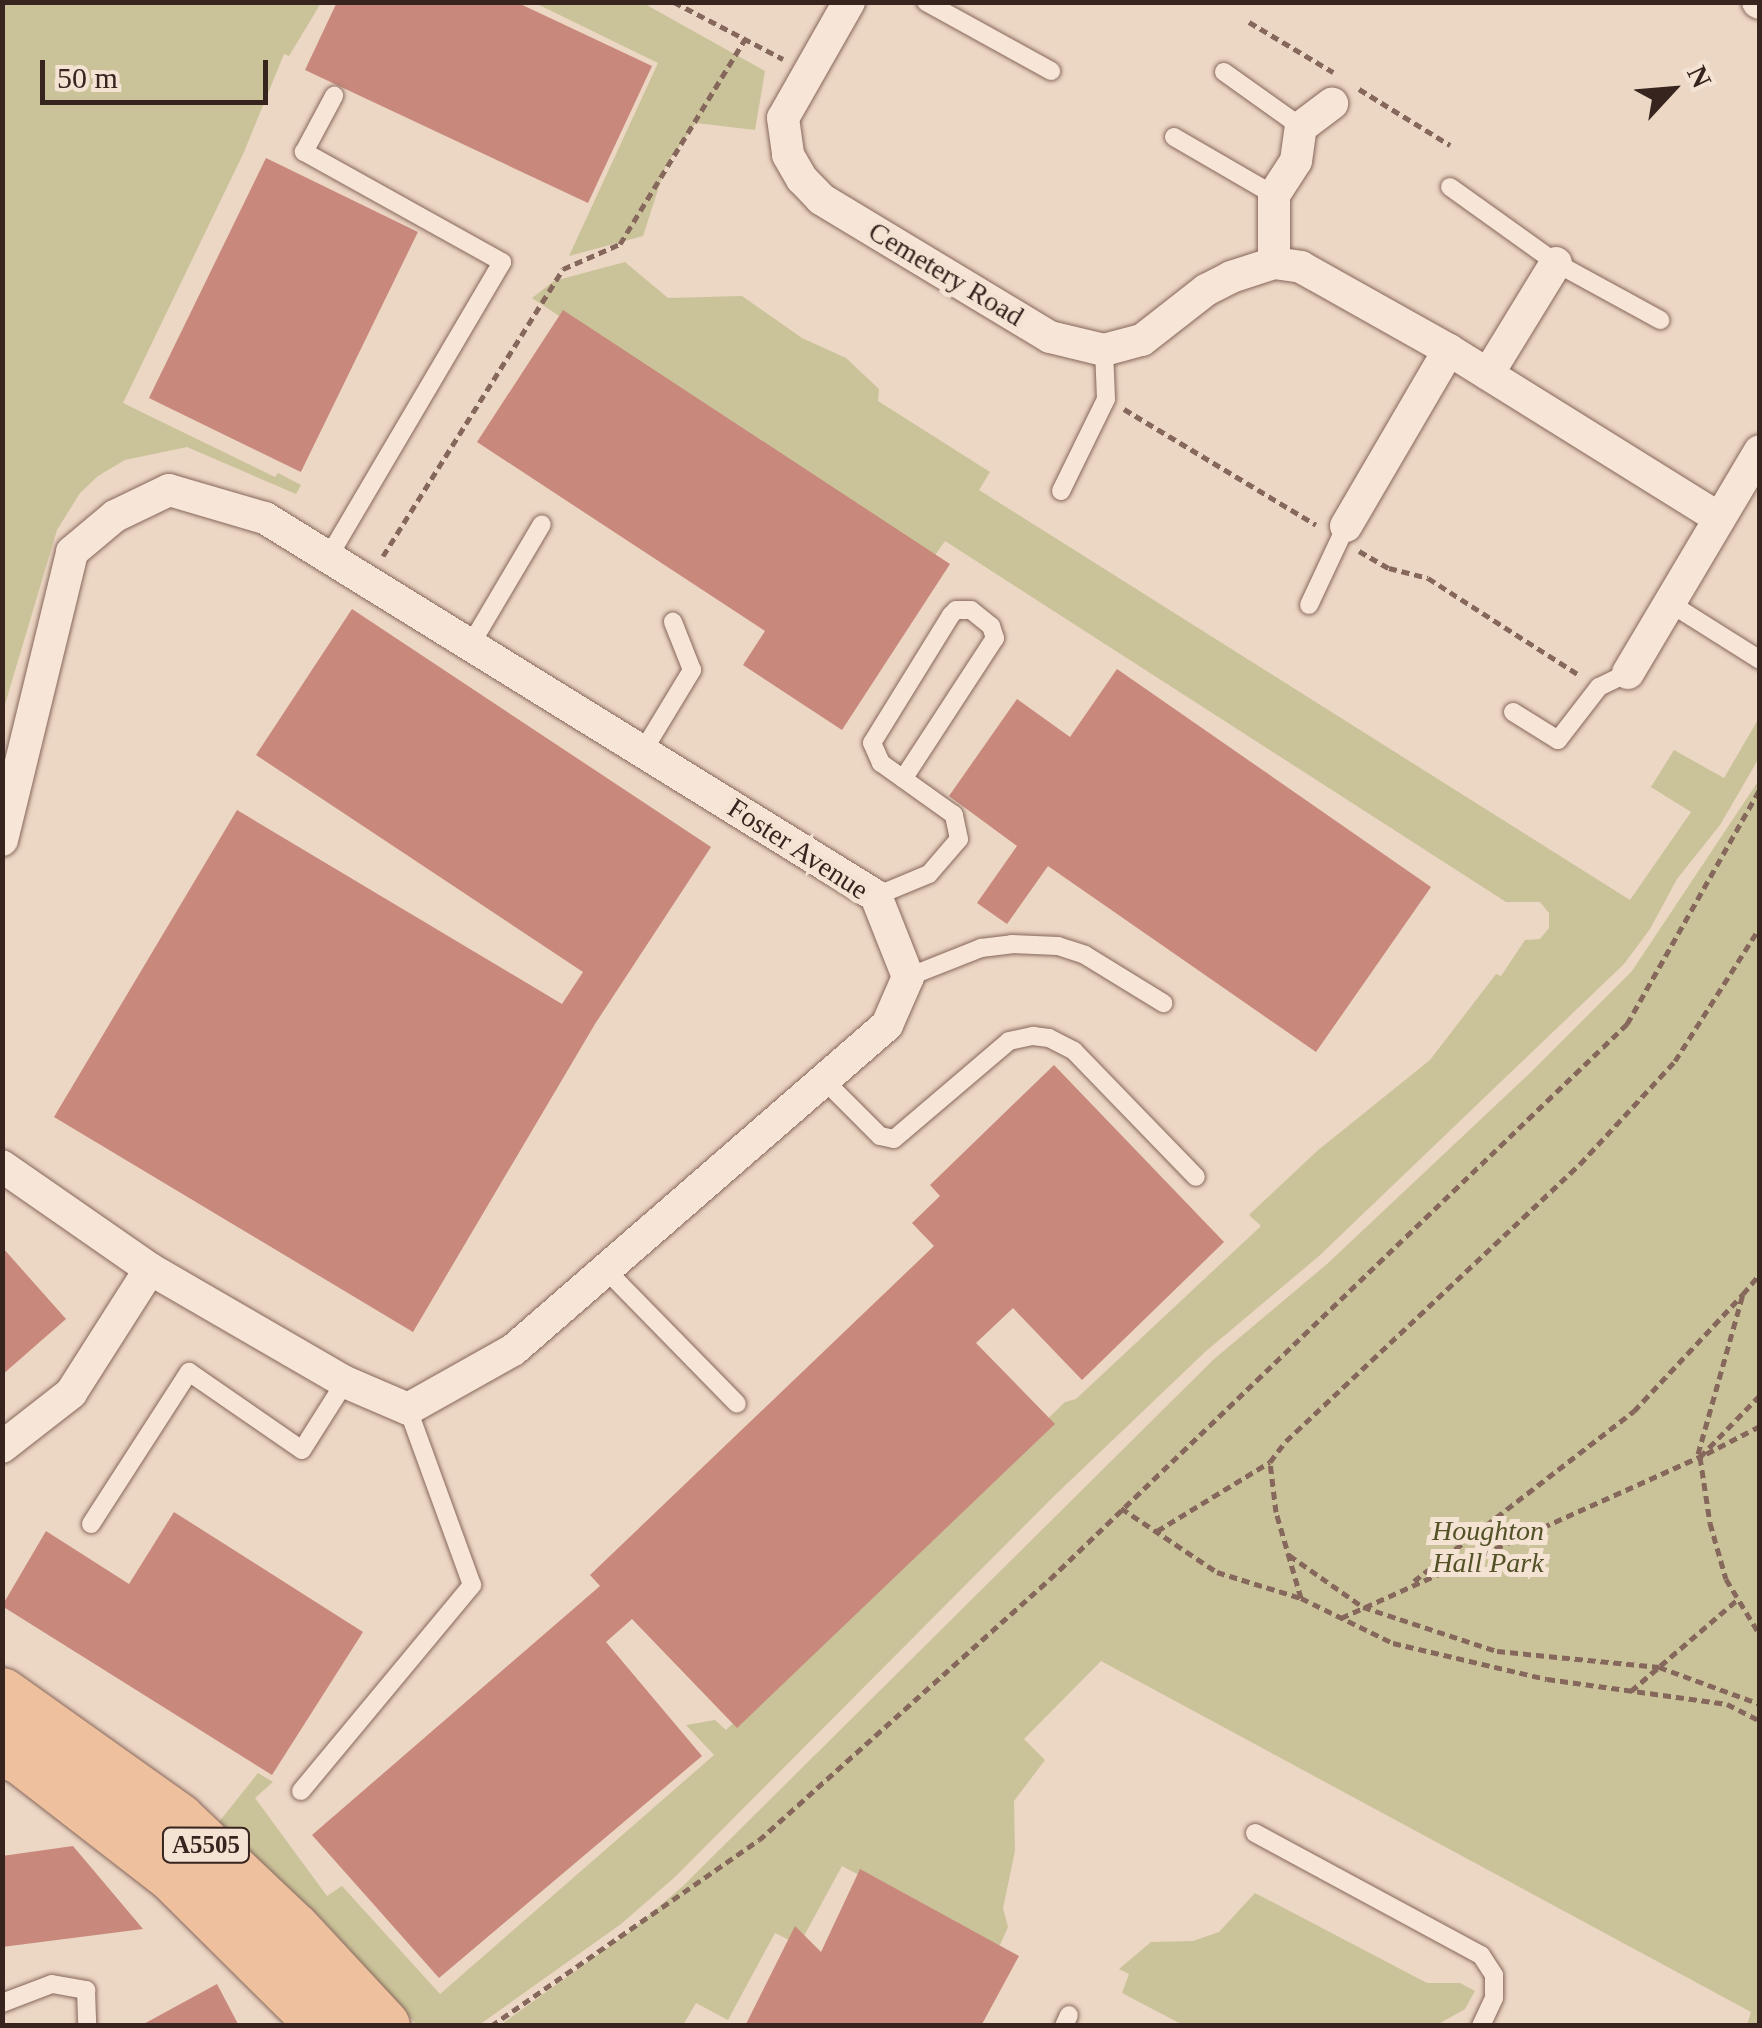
<!DOCTYPE html>
<style>
body{margin:0}
#map{position:relative;width:1762px;height:2028px;overflow:hidden;background:#ecd6c4;font-family:Georgia,serif}
div>[style]{position:absolute}
.green>*{inset:0;background:#cac399}
.building>*{inset:0;background:#c8887c;transform-origin:0 0}
.path>*{height:5px;margin-top:-2.5px;transform-origin:0;background:repeating-linear-gradient(90deg,#86675b 0 8px,transparent 0 13px)}
.roads{filter:drop-shadow(0 0 2px #86675b) drop-shadow(0 0 2px #86675b)}
.service>*{height:18px;margin:-9px;padding:0 9px;transform-origin:9px;border-radius:9px;background:#f7e5d7}
.minor>*{height:32px;margin:-16px;padding:0 16px;transform-origin:16px;border-radius:16px;background:#f7e5d7}
.primary>*{height:52px;margin:-26px;padding:0 26px;transform-origin:26px;border-radius:26px;background:#eec09e}
span{translate:-50% -50%;white-space:nowrap;text-align:center;line-height:1.15;-webkit-text-stroke:10px #f4e2d3;paint-order:stroke}
.shield-label span{padding:2px 8px;background:#f4e2d3;border:2px solid;border-radius:8px;-webkit-text-stroke-width:0}
.shield-label{font-size:25px;color:#37241f;font-weight:700}
.street-label{font-size:28px;color:#37241f}
.park-label{font-size:28px;color:#525226;font-style:italic}
.frame{position:absolute;inset:0;border:5px solid #37241f;pointer-events:none}
.north{position:absolute;left:1622px;top:40px;width:100px;height:100px;-webkit-text-stroke:8px #f4e2d3;paint-order:stroke;rotate:64deg;font-size:28px;font-weight:700;line-height:40px;text-align:center;color:#37241f}
.north::after{content:'';display:block;margin:auto;width:35px;height:45px;background:#37241f;clip-path:polygon(50% 0,100% 100%,50% 72%,0 100%)}
.scale{position:absolute;left:40px;top:60px;width:228px;height:45px;box-sizing:border-box;border:5px solid #37241f;border-top:0;padding-left:12px;font-size:30px;line-height:35px;white-space:nowrap;color:#37241f;-webkit-text-stroke:8px #f4e2d3;paint-order:stroke}
</style>
<div id="map">
<div class="green">
<div style="clip-path:polygon(3px 2px,321px 3px,289px 56px,284px 54px,244px 152px,123px 403px,275px 477px,278px 473px,301px 485px,296px 494px,187px 447px,125px 460px,98px 476px,80px 493px,57px 530px,3px 711px)"></div>
<div style="clip-path:polygon(535px 3px,643px 3px,765px 71px,755px 130px,696px 123px,666px 165px,643px 236px,569px 256px,658px 63px)"></div>
<div style="clip-path:polygon(625px 262px,668px 298px,742px 296px,802px 338px,846px 358px,879px 389px,878px 401px,990px 472px,979px 490px,1630px 900px,1691px 812px,1651px 787px,1674px 750px,1724px 778px,1759px 718px,1759px 758px,1720px 825px,1677px 879px,1650px 929px,1624px 964px,1319px 1256px,1205px 1352px,1052px 1498px,675px 1877px,621px 1924px,479px 2025px,417px 2025px,321px 1918px,219px 1822px,258px 1773px,273px 1782px,255px 1798px,327px 1896px,342px 1886px,440px 1994px,714px 1755px,686px 1725px,715px 1720px,726px 1730px,1065px 1402px,1076px 1399px,1261px 1226px,1249px 1215px,1317px 1151px,1430px 1060px,1496px 974px,1501px 976px,1525px 940px,1540px 939px,1549px 928px,1549px 913px,1540px 902px,1506px 902px,945px 541px,931px 561px,532px 298px,554px 281px)"></div>
<div style="clip-path:polygon(1759px 780px,1759px 2025px,1747px 2025px,1751px 2012px,1101px 1661px,1024px 1739px,1045px 1760px,1014px 1801px,1015px 1851px,1003px 1908px,1008px 1927px,1000px 1945px,995px 1947px,842px 1866px,799px 1945px,775px 1933px,728px 2020px,696px 2003px,683px 2025px,499px 2026px,628px 1933px,683px 1886px,1213px 1360px,1327px 1264px,1530px 1073px,1632px 971px)"></div>
<div style="clip-path:polygon(1255px 1893px,1427px 1983px,1460px 1983px,1475px 1991px,1465px 2009px,1435px 2026px,1183px 2025px,1122px 1993px,1129px 1974px,1119px 1969px,1151px 1942px,1193px 1941px,1219px 1932px)"></div>
</div>
<div class="building">
<div style="clip-path:polygon(337px 2px,516px 2px,652px 66px,588px 203px,305px 70px)"></div>
<div style="left:266px;top:158px;width:169px;height:267px;rotate:26deg"></div>
<div style="clip-path:polygon(563px 310px,950px 564px,842px 730px,743px 665px,765px 631px,477px 442px)"></div>
<div style="clip-path:polygon(352px 609px,711px 847px,595px 1024px,413px 1332px,54px 1117px,237px 810px,562px 1004px,583px 972px,256px 755px)"></div>
<div style="clip-path:polygon(1117px 669px,1431px 887px,1316px 1052px,1048px 866px,1007px 924px,977px 903px,1017px 846px,949px 796px,1017px 699px,1070px 737px)"></div>
<div style="clip-path:polygon(1054px 1065px,1224px 1242px,1082px 1380px,1013px 1308px,976px 1343px,1055px 1424px,737px 1728px,632px 1619px,606px 1642px,702px 1756px,439px 1978px,312px 1835px,600px 1586px,590px 1575px,934px 1246px,912px 1223px,940px 1196px,930px 1185px)"></div>
<div style="clip-path:polygon(2px 1247px,66px 1319px,2px 1375px)"></div>
<div style="clip-path:polygon(174px 1512px,363px 1632px,272px 1775px,2px 1606px,46px 1531px,129px 1584px)"></div>
<div style="clip-path:polygon(73px 1846px,143px 1929px,2px 1947px,2px 1856px)"></div>
<div style="clip-path:polygon(860px 1869px,1019px 1956px,981px 2026px,745px 2026px,795px 1926px,821px 1952px)"></div>
<div style="clip-path:polygon(217px 1984px,239px 2026px,140px 2026px)"></div>
</div>
<div class="path">
<div style="left:674px;top:2px;width:123px;rotate:27.6deg"></div>
<div style="left:1249px;top:22px;width:98px;rotate:30.8deg"></div>
<div style="left:1359px;top:89px;width:107px;rotate:31.6deg"></div>
<div style="left:1124px;top:409px;width:224px;rotate:31.1deg"></div>
<div style="left:1359px;top:551px;width:34px;rotate:30deg"></div>
<div style="left:1389px;top:568px;width:40px;rotate:14.4deg"></div>
<div style="left:1428px;top:578px;width:179px;rotate:32.7deg"></div>
<div style="left:383px;top:556px;width:339px;rotate:-57.9deg"></div>
<div style="left:563px;top:269px;width:62px;rotate:-23.7deg"></div>
<div style="left:620px;top:244px;width:240px;rotate:-58.6deg"></div>
<div style="left:1760px;top:1426px;width:68px;rotate:152.7deg"></div>
<div style="left:1700px;top:1457px;width:67px;rotate:81.4deg"></div>
<div style="left:1710px;top:1523px;width:58px;rotate:74.1deg"></div>
<div style="left:1726px;top:1579px;width:66px;rotate:58.7deg"></div>
<div style="left:1698px;top:1454px;width:166px;rotate:-74.3deg"></div>
<div style="left:1743px;top:1294px;width:26px;rotate:-50deg"></div>
<div style="left:1121px;top:1508px;width:115px;rotate:33.7deg"></div>
<div style="left:1217px;top:1572px;width:88px;rotate:17.2deg"></div>
<div style="left:1301px;top:1598px;width:102px;rotate:26.1deg"></div>
<div style="left:1393px;top:1643px;width:158px;rotate:13.2deg"></div>
<div style="left:1547px;top:1679px;width:182px;rotate:7.9deg"></div>
<div style="left:1727px;top:1704px;width:37px;rotate:27deg"></div>
<div style="left:1157px;top:1531px;width:132px;rotate:-31.4deg"></div>
<div style="left:1289px;top:1555px;width:90px;rotate:35.1deg"></div>
<div style="left:1363px;top:1607px;width:141px;rotate:18.2deg"></div>
<div style="left:1497px;top:1651px;width:163px;rotate:5.6deg"></div>
<div style="left:1659px;top:1667px;width:108px;rotate:20.1deg"></div>
<div style="left:1414px;top:1581px;width:278px;rotate:-37.7deg"></div>
<div style="left:1634px;top:1411px;width:160px;rotate:-47deg"></div>
<div style="left:1301px;top:1598px;width:90px;rotate:-106.2deg"></div>
<div style="left:1276px;top:1512px;width:50px;rotate:-96.8deg"></div>
<div style="left:1270px;top:1462px;width:26px;rotate:-53deg"></div>
<div style="left:1286px;top:1441px;width:404px;rotate:-43.3deg"></div>
<div style="left:1580px;top:1164px;width:140px;rotate:-47.3deg"></div>
<div style="left:1675px;top:1061px;width:159px;rotate:-57.6deg"></div>
<div style="left:1341px;top:1618px;width:393px;rotate:-24.2deg"></div>
<div style="left:1700px;top:1457px;width:86px;rotate:-45.9deg"></div>
<div style="left:1631px;top:1691px;width:141px;rotate:-40.7deg"></div>
<div style="left:491px;top:2026px;width:326px;rotate:-34.8deg"></div>
<div style="left:759px;top:1840px;width:391px;rotate:-41.9deg"></div>
<div style="left:1050px;top:1579px;width:801px;rotate:-43.89deg"></div>
<div style="left:1627px;top:1024px;width:270px;rotate:-60.5deg"></div>
</div>
<div class="roads">
<div class="service">
<div style="left:926px;top:2px;width:143px;rotate:28.9deg"></div>
<div style="left:1224px;top:72px;width:95px;rotate:35.5deg"></div>
<div style="left:1174px;top:137px;width:116px;rotate:30.1deg"></div>
<div style="left:1450px;top:187px;width:130px;rotate:35.6deg"></div>
<div style="left:1556px;top:263px;width:119px;rotate:28.7deg"></div>
<div style="left:1061px;top:491px;width:102px;rotate:-63.9deg"></div>
<div style="left:1106px;top:399px;width:49px;rotate:-92.3deg"></div>
<div style="left:329px;top:556px;width:341px;rotate:-59.5deg"></div>
<div style="left:502px;top:262px;width:227px;rotate:-150.9deg"></div>
<div style="left:304px;top:152px;width:64px;rotate:-61.8deg"></div>
<div style="left:1668px;top:602px;width:109px;rotate:32.2deg"></div>
<div style="left:1309px;top:605px;width:87px;rotate:-64.9deg"></div>
<div style="left:471px;top:644px;width:139px;rotate:-59.4deg"></div>
<div style="left:1513px;top:712px;width:53px;rotate:31.9deg"></div>
<div style="left:1558px;top:740px;width:67px;rotate:-52.3deg"></div>
<div style="left:1599px;top:687px;width:32px;rotate:-26deg"></div>
<div style="left:643px;top:751px;width:95px;rotate:-58.8deg"></div>
<div style="left:692px;top:670px;width:52px;rotate:-111.6deg"></div>
<div style="left:876px;top:896px;width:57px;rotate:-22.5deg"></div>
<div style="left:929px;top:874px;width:46px;rotate:-49.4deg"></div>
<div style="left:959px;top:839px;width:25px;rotate:-102deg"></div>
<div style="left:954px;top:815px;width:90px;rotate:-144.5deg"></div>
<div style="left:881px;top:763px;width:22px;rotate:-114deg"></div>
<div style="left:872px;top:743px;width:150px;rotate:-58.3deg"></div>
<div style="left:951px;top:615px;width:7px;rotate:-45deg"></div>
<div style="left:956px;top:610px;width:15px"></div>
<div style="left:971px;top:610px;width:26px;rotate:39deg"></div>
<div style="left:991px;top:626px;width:13px;rotate:72deg"></div>
<div style="left:995px;top:638px;width:168px;rotate:123.1deg"></div>
<div style="left:908px;top:977px;width:79px;rotate:-21.7deg"></div>
<div style="left:981px;top:948px;width:31px;rotate:-7deg"></div>
<div style="left:1012px;top:944px;width:46px;rotate:2.5deg"></div>
<div style="left:1058px;top:946px;width:28px;rotate:18deg"></div>
<div style="left:1085px;top:955px;width:92px;rotate:31.6deg"></div>
<div style="left:824px;top:1080px;width:79px;rotate:45deg"></div>
<div style="left:880px;top:1136px;width:14px;rotate:12deg"></div>
<div style="left:894px;top:1139px;width:151px;rotate:-40.4deg"></div>
<div style="left:1009px;top:1041px;width:25px;rotate:-12deg"></div>
<div style="left:1033px;top:1036px;width:16px;rotate:7deg"></div>
<div style="left:1049px;top:1038px;width:28px;rotate:27deg"></div>
<div style="left:1074px;top:1051px;width:175px;rotate:45.9deg"></div>
<div style="left:606px;top:1270px;width:187px;rotate:45.6deg"></div>
<div style="left:91px;top:1524px;width:181px;rotate:-57.2deg"></div>
<div style="left:189px;top:1372px;width:137px;rotate:34.6deg"></div>
<div style="left:302px;top:1450px;width:80px;rotate:-57.7deg"></div>
<div style="left:301px;top:1791px;width:268px;rotate:-50.3deg"></div>
<div style="left:472px;top:1585px;width:187px;rotate:-110deg"></div>
<div style="left:1255px;top:1833px;width:257px;rotate:28.4deg"></div>
<div style="left:1481px;top:1955px;width:24px;rotate:57deg"></div>
<div style="left:1494px;top:1975px;width:23px;rotate:90deg"></div>
<div style="left:1494px;top:1998px;width:31px;rotate:115deg"></div>
<div style="left:2px;top:2003px;width:53px;rotate:-20.8deg"></div>
<div style="left:52px;top:1984px;width:35px;rotate:10deg"></div>
<div style="left:86px;top:1990px;width:36px;rotate:88deg"></div>
<div style="left:1064px;top:2026px;width:12px;rotate:-66deg"></div>
</div>
<div class="minor">
<div style="left:849px;top:2px;width:133px;rotate:119.6deg"></div>
<div style="left:783px;top:118px;width:37px;rotate:82deg"></div>
<div style="left:788px;top:155px;width:28px;rotate:60deg"></div>
<div style="left:802px;top:179px;width:28px;rotate:46deg"></div>
<div style="left:821px;top:199px;width:267px;rotate:31.1deg"></div>
<div style="left:1050px;top:337px;width:56px;rotate:13.5deg"></div>
<div style="left:1104px;top:350px;width:39px;rotate:-15deg"></div>
<div style="left:1142px;top:340px;width:81px;rotate:-38deg"></div>
<div style="left:1206px;top:290px;width:28px;rotate:-27deg"></div>
<div style="left:1231px;top:277px;width:45px;rotate:-18deg"></div>
<div style="left:1274px;top:263px;width:27px;rotate:8deg"></div>
<div style="left:1301px;top:267px;width:170px;rotate:29.3deg"></div>
<div style="left:1449px;top:350px;width:316px;rotate:31.9deg"></div>
<div style="left:1758px;top:2px;width:2px;rotate:27deg"></div>
<div style="left:1274px;top:263px;width:68px;rotate:-90deg"></div>
<div style="left:1274px;top:195px;width:40px;rotate:-57.1deg"></div>
<div style="left:1296px;top:161px;width:34px;rotate:-82deg"></div>
<div style="left:1301px;top:127px;width:39px;rotate:-37deg"></div>
<div style="left:1488px;top:374px;width:130px;rotate:-58.5deg"></div>
<div style="left:1346px;top:526px;width:204px;rotate:-59.7deg"></div>
<div style="left:1628px;top:673px;width:258px;rotate:-59.3deg"></div>
<div style="left:2px;top:840px;width:296px;rotate:-76.3deg"></div>
<div style="left:72px;top:552px;width:56px;rotate:-39.9deg"></div>
<div style="left:115px;top:516px;width:60px;rotate:-25.7deg"></div>
<div style="left:169px;top:490px;width:100px;rotate:16.3deg"></div>
<div style="left:265px;top:518px;width:718px;rotate:31.74deg"></div>
<div style="left:876px;top:896px;width:87px;rotate:68.4deg"></div>
<div style="left:908px;top:977px;width:52px;rotate:113.6deg"></div>
<div style="left:887px;top:1025px;width:495px;rotate:139deg"></div>
<div style="left:513px;top:1350px;width:120px;rotate:150.7deg"></div>
<div style="left:408px;top:1409px;width:69px;rotate:-156.8deg"></div>
<div style="left:345px;top:1382px;width:225px;rotate:-149.9deg"></div>
<div style="left:150px;top:1269px;width:180px;rotate:-145.2deg"></div>
<div style="left:2px;top:1447px;width:88px;rotate:-38deg"></div>
<div style="left:71px;top:1393px;width:147px;rotate:-57.5deg"></div>
</div>
<div class="primary">
<div style="left:2px;top:1694px;width:217px;rotate:35.4deg"></div>
<div style="left:179px;top:1820px;width:158px;rotate:43.5deg"></div>
<div style="left:294px;top:1929px;width:132px;rotate:47.1deg"></div>
<div style="left:2px;top:1750px;width:22px;rotate:24deg"></div>
<div style="left:22px;top:1759px;width:191px;rotate:37.8deg"></div>
<div style="left:173px;top:1876px;width:213px;rotate:44.8deg"></div>
</div>
</div>
<div class="shield-label">
<span style="left:206px;top:1845px">A5505</span>
</div>
<div class="street-label">
<span style="left:946px;top:274px;rotate:31deg">Cemetery Road</span>
<span style="left:798px;top:849px;rotate:33deg">Foster Avenue</span>
</div>
<div class="park-label">
<span style="left:1488px;top:1547px">Houghton<br>Hall Park</span>
</div>
<div class="frame"></div>
<div class="north">N</div>
<div class="scale">50 m</div>
</div>
